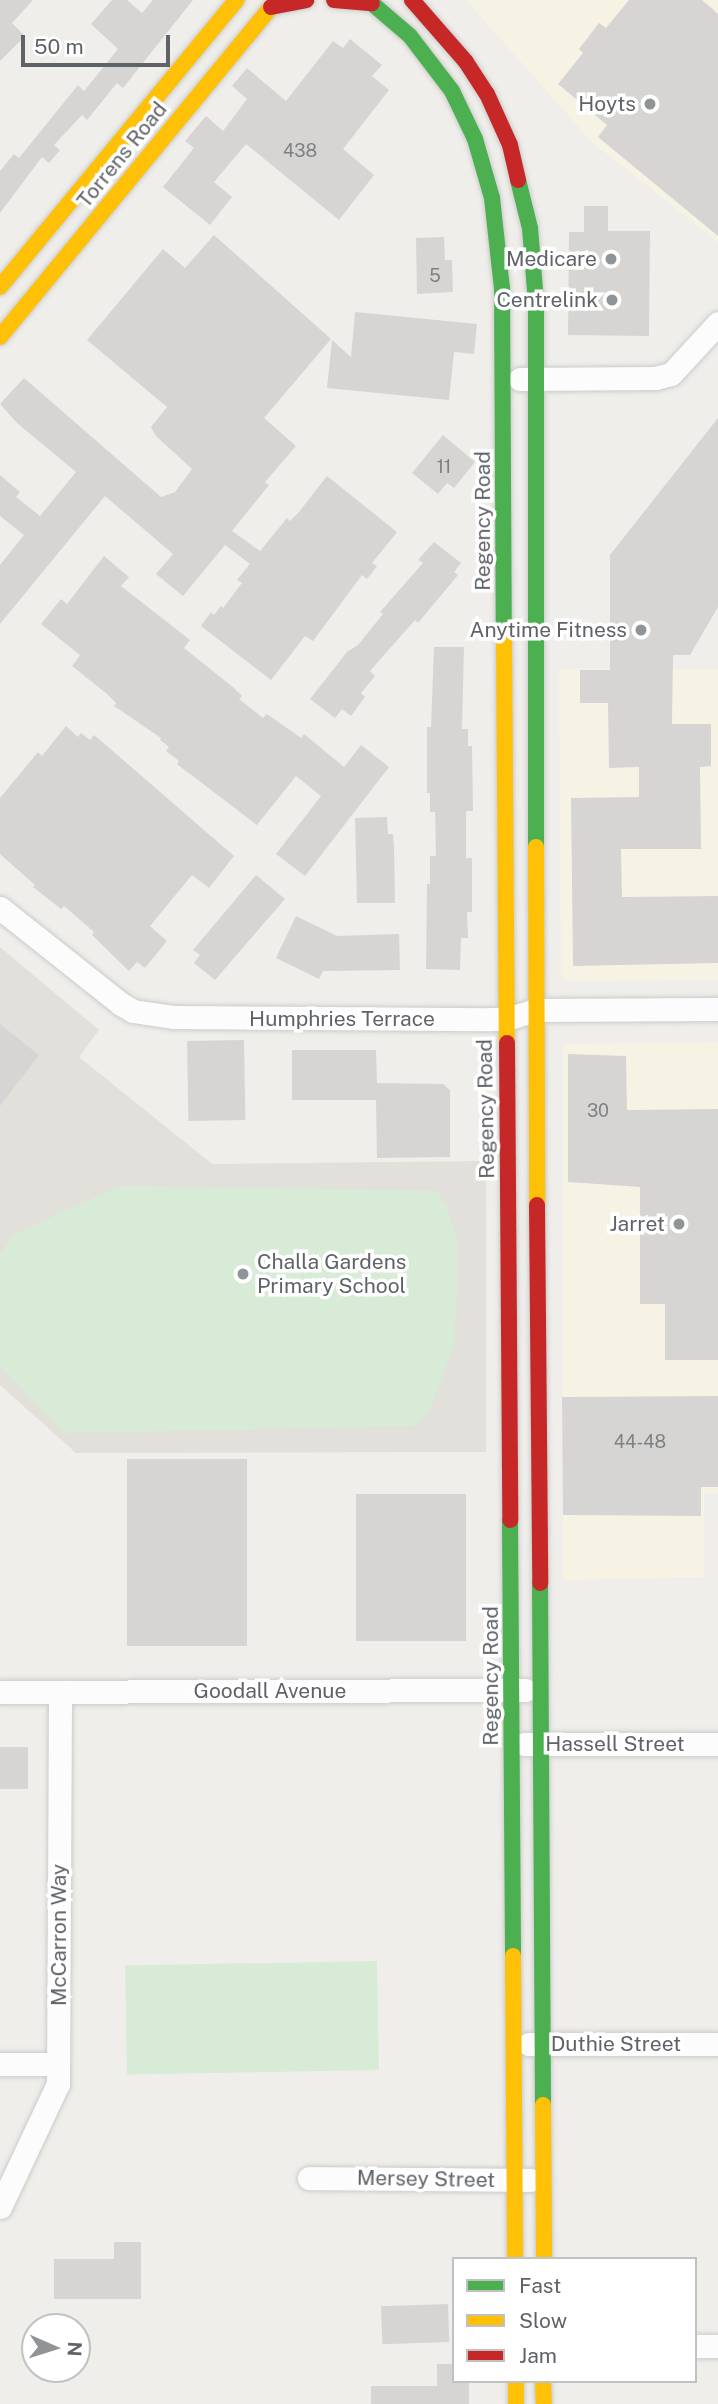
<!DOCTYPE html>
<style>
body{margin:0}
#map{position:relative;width:718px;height:2404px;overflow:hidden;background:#efeeea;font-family:"Public Sans",sans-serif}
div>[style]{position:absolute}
.commercial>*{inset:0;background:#f7f3e4}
.education>*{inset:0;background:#e2e0da}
.green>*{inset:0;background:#d8ebd6;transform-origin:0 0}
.building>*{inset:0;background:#d6d5d3;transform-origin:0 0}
.roads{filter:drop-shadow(0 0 2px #cbcccc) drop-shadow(0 0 2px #cbcccc)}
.street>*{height:23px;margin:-11.5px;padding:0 11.5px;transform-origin:11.5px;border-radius:11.5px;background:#fdfcfc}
.fast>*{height:16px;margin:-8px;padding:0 8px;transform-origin:8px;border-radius:8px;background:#4caf50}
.slow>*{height:16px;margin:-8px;padding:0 8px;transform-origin:8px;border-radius:8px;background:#ffc107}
.jam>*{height:16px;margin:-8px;padding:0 8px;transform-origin:8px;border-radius:8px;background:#c62828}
.dots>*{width:19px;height:19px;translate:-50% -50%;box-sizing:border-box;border:4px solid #fff;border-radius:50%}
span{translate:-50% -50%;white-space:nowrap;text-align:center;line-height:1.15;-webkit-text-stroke:7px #fff;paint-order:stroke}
.number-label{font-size:18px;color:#7e8184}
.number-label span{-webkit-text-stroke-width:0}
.poi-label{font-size:21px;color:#5f6368}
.right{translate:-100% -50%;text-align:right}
.left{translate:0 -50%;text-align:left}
.street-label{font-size:21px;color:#5f6368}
.legend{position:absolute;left:452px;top:2257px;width:245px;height:126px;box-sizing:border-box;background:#fff;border:2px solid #bfc1c3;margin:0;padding:9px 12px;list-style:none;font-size:21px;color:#5f6368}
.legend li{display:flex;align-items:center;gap:14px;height:35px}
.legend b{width:35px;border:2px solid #bfc1c3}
.north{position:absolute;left:21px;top:2313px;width:70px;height:70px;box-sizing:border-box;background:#fff;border:2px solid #bfc1c3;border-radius:50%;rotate:93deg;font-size:19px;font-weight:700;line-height:28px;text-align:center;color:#5f6368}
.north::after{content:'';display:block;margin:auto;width:24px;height:32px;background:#919496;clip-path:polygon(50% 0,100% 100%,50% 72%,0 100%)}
.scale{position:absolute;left:21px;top:35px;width:149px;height:32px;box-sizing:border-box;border:4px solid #5f6368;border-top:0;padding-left:9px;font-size:21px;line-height:24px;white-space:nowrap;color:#5f6368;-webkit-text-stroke:5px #fff;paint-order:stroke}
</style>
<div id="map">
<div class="commercial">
<div style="clip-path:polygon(466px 0,718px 0,718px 242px,592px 142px)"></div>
<div style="clip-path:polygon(559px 669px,718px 669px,718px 980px,568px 981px,561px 976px)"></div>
<div style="clip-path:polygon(718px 1042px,718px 1494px,704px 1494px,704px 1577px,563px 1580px,563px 1044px)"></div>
</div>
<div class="education">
<div style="clip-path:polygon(0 947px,99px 1030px,79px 1057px,212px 1164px,486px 1161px,486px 1452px,76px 1453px,0 1385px)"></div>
</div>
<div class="green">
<div style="clip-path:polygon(120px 1186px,437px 1191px,447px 1206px,457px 1241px,457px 1293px,453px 1348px,431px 1406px,416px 1426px,65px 1433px,0 1366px,0 1255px,13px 1235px)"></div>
<div style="left:377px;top:1961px;width:109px;height:252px;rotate:89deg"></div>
</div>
<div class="building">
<div style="clip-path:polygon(0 0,33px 0,12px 23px,25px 36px,0 61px)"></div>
<div style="clip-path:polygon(112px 0,127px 0,142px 13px,153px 0,193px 0,123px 88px,117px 83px,87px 120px,82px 115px,54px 145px,60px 150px,49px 163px,42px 157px,0 213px,0 171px,14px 154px,19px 158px,78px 85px,84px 91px,118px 49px,91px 24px)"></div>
<div style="clip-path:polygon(629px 0,702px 0,718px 14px,718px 236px,598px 137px,607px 125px,558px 84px,583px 53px,579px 49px,599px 23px,606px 28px)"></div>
<div style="clip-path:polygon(350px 39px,382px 65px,372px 76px,389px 90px,343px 149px,374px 175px,339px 220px,246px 144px,214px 182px,232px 197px,210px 225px,163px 187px,194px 148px,185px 141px,206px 116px,223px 131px,247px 99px,232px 86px,247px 68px,286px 101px,333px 41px,343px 48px)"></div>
<div style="clip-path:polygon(584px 206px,608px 206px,608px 231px,650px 231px,649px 336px,568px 335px,569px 232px,584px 232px)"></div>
<div style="clip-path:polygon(214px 235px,331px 339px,264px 418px,296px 446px,265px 482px,269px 485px,232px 531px,260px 551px,287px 518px,290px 521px,299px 512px,327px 476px,397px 532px,372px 563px,377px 566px,367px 579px,362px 575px,313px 641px,305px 636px,271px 680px,201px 626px,211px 612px,214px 615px,221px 606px,223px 608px,242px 583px,237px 580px,250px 564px,225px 545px,183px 596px,156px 574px,173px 554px,105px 496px,0 624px,0 565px,24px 535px,0 516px,0 475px,20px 492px,16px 497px,40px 516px,76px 472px,17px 423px,0 404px,24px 378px,161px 497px,175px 492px,192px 469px,156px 436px,151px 427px,167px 407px,87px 340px,163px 249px,185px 268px)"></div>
<div style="clip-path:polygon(444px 237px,445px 260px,452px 260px,453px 292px,417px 294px,416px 238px)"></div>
<div style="clip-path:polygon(355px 312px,477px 324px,474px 354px,454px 352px,449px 400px,327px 388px,332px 340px,351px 357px)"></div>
<div style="clip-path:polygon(718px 418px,718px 607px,690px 655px,673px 655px,672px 724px,711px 724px,711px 766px,700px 767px,701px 849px,621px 849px,622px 897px,718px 896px,718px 963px,573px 966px,571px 798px,639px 797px,639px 767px,609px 768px,608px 703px,580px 703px,580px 670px,610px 670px,610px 555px)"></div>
<div style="clip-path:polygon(443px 435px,475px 462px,454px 488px,447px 483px,438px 494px,412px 473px)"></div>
<div style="clip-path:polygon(434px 542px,461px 563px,454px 572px,458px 575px,418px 623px,415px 620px,370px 671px,375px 676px,361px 693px,365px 697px,351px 716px,342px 709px,335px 718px,310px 699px,347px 652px,358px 645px,383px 614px,380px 612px,423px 563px,418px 560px)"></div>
<div style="clip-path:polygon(104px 556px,129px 577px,121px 586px,190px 640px,184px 648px,234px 688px,242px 696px,239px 699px,263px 718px,267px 714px,301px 738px,304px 734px,344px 767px,361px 745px,389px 767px,305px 876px,276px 854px,321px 796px,296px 776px,257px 825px,177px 764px,179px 761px,166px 751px,169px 747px,160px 740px,161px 738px,114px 706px,116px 703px,107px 694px,72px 666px,80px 655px,41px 624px,61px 599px,67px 604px)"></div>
<div style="clip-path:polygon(434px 647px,464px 647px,462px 729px,468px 729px,468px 746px,472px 746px,473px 811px,466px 811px,466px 858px,472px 858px,472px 912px,467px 912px,468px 938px,461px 938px,460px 970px,426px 969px,427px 884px,430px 884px,430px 856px,436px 856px,435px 812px,430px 812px,430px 793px,427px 793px,427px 727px,431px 727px)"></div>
<div style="clip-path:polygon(66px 726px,78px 737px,81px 733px,90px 740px,94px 735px,107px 746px,234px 856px,209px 888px,192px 875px,150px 926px,167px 941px,145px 968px,137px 962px,129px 971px,92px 935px,94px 932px,64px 906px,61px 909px,33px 887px,35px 885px,0 854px,0 798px,38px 752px,42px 756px)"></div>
<div style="clip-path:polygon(387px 817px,388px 834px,393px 834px,394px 847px,395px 903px,357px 903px,355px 818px)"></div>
<div style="clip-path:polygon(256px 875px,285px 899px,215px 980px,194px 963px,200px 955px,193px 950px)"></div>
<div style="clip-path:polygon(296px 916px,337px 936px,399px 934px,400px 970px,323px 971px,319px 979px,276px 958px)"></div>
<div style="clip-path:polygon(0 1024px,39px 1055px,0 1106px)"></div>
<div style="left:244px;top:1040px;width:80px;height:57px;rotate:89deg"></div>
<div style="clip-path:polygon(292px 1050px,376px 1050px,377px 1083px,443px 1084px,450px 1090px,450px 1157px,377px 1158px,376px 1100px,292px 1100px)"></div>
<div style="clip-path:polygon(568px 1054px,626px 1056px,627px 1110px,718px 1109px,718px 1360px,665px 1360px,665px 1304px,640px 1304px,640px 1187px,568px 1182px)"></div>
<div style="clip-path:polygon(718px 1396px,718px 1487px,701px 1487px,701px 1516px,563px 1515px,562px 1397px)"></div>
<div style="left:127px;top:1459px;width:120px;height:187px"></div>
<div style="left:356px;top:1494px;width:110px;height:147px"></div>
<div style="left:0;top:1747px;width:28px;height:42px"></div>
<div style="clip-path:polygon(114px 2242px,141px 2242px,141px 2299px,54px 2299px,54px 2259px,114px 2259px)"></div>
<div style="left:448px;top:2304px;width:38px;height:67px;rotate:88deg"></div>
<div style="clip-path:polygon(437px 2364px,454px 2364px,454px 2381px,469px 2381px,469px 2404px,371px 2404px,371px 2386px,437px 2386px)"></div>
</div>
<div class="roads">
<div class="street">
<div style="left:520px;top:379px;width:135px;rotate:-0.4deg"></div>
<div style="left:655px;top:378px;width:16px;rotate:-14deg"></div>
<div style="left:671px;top:374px;width:69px;rotate:-47.3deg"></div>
<div style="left:0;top:908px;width:154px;rotate:38.4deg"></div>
<div style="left:121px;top:1004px;width:14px;rotate:30deg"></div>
<div style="left:133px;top:1011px;width:40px;rotate:8.5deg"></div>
<div style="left:173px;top:1017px;width:316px;rotate:0.4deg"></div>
<div style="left:489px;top:1019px;width:17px"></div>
<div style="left:506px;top:1019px;width:31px;rotate:-17deg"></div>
<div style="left:536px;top:1010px;width:182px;rotate:-0.3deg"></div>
<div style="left:0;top:1692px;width:525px;rotate:-0.22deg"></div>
<div style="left:525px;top:1744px;width:193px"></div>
<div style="left:529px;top:2044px;width:189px"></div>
<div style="left:0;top:2064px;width:58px"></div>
<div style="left:309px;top:2178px;width:221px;rotate:0.5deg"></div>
<div style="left:0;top:2207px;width:136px;rotate:-64.8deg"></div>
<div style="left:58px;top:2084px;width:392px;rotate:-89.7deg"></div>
<div style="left:695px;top:2346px;width:23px"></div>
</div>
<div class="fast">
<div style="left:368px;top:0;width:55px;rotate:40.6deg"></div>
<div style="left:410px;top:36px;width:69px;rotate:52.6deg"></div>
<div style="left:452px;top:91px;width:53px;rotate:64.4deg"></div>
<div style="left:475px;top:139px;width:61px;rotate:73.9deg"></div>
<div style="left:492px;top:198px;width:91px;rotate:83.7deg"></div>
<div style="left:502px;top:288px;width:350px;rotate:89.7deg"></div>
<div style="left:518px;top:180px;width:49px;rotate:76deg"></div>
<div style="left:530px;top:228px;width:74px;rotate:85.4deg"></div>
<div style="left:536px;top:302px;width:545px;rotate:90deg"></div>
<div style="left:510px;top:1520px;width:436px;rotate:89.6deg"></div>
<div style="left:540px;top:1583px;width:522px;rotate:89.67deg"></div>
</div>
<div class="slow">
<div style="left:0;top:287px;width:372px;rotate:-50.5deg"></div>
<div style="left:0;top:337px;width:436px;rotate:-50.6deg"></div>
<div style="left:504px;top:638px;width:405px;rotate:89.6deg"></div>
<div style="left:536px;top:847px;width:358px;rotate:89.8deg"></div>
<div style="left:513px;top:1956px;width:303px;rotate:89.6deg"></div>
<div style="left:543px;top:2105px;width:154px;rotate:89.6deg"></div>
<div style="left:516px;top:2381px;width:23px;rotate:90deg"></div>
<div style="left:543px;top:2381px;width:23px;rotate:88deg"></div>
</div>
<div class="jam">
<div style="left:334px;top:0;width:38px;rotate:5deg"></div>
<div style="left:412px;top:0;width:82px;rotate:48.9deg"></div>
<div style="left:466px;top:62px;width:38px;rotate:57deg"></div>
<div style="left:487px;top:94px;width:56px;rotate:65.7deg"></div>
<div style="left:510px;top:145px;width:36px;rotate:77deg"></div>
<div style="left:271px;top:7px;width:36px;rotate:-11deg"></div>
<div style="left:507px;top:1043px;width:477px;rotate:89.6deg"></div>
<div style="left:537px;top:1205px;width:378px;rotate:89.5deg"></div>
</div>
</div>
<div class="dots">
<div style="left:650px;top:104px;background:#919496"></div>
<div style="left:611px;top:259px;background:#919496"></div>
<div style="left:612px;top:300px;background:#919496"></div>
<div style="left:641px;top:630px;background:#919496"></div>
<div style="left:679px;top:1224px;background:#919496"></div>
<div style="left:243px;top:1274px;background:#919496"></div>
</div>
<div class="number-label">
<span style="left:300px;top:151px">438</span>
<span style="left:435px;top:276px">5</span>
<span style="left:444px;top:467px">11</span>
<span style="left:598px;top:1111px">30</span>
<span style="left:640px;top:1442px">44-48</span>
</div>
<div class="poi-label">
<span class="right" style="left:636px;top:104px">Hoyts</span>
<span class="right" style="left:597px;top:259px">Medicare</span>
<span class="right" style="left:598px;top:300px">Centrelink</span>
<span class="right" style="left:627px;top:630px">Anytime Fitness</span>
<span class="right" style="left:665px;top:1224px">Jarret</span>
<span class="left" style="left:257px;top:1274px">Challa Gardens<br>Primary School</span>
</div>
<div class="street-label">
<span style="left:122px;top:155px;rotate:-51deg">Torrens Road</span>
<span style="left:483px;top:521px;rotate:-90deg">Regency Road</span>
<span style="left:342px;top:1019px">Humphries Terrace</span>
<span style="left:486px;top:1109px;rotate:-91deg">Regency Road</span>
<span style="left:491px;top:1676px;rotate:-90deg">Regency Road</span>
<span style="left:270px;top:1691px">Goodall Avenue</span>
<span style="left:615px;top:1744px">Hassell Street</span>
<span style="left:59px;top:1935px;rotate:-90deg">McCarron Way</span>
<span style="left:616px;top:2044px">Duthie Street</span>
<span style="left:426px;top:2179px;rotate:1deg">Mersey Street</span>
</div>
<ul class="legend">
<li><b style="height:9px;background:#4caf50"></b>Fast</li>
<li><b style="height:9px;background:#ffc107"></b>Slow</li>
<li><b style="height:9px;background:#c62828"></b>Jam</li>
</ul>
<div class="north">N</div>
<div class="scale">50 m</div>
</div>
